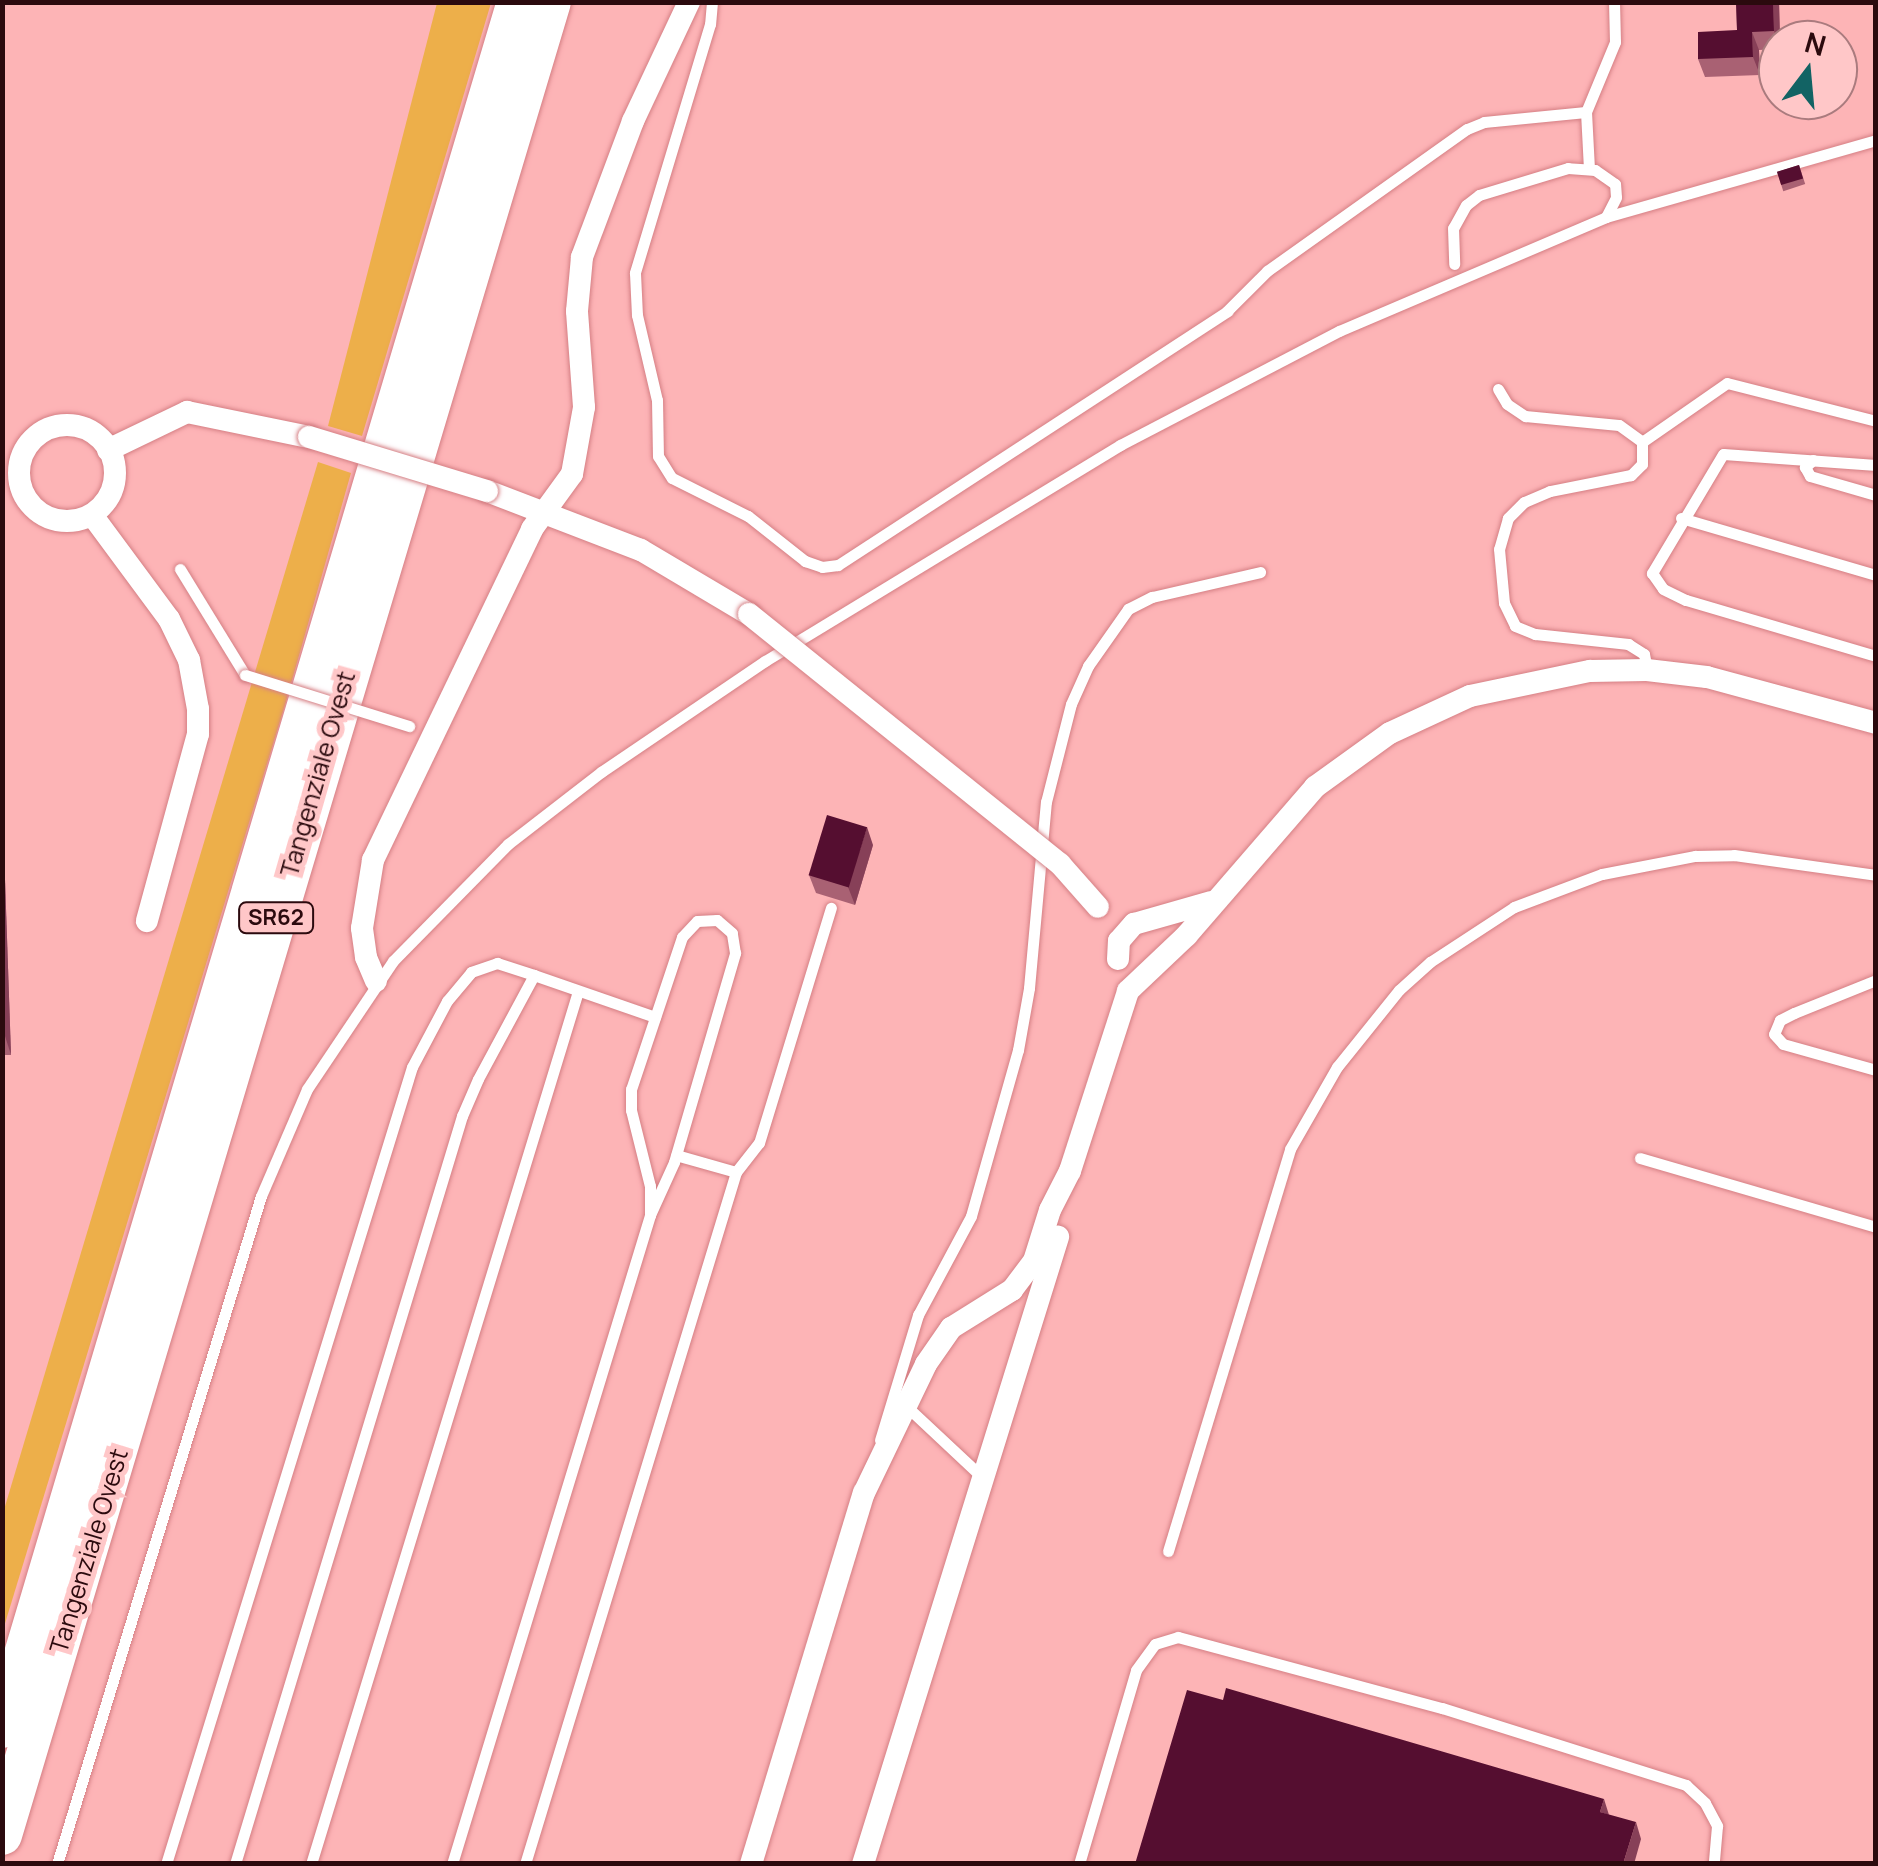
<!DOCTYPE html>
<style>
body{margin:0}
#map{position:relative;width:1878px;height:1866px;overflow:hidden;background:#fdb4b6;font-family:Manrope,sans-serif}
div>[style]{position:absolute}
.green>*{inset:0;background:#edaf4a}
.roads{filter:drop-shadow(0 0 2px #d57f84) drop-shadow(0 0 2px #d57f84)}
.lane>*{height:11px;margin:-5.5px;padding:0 5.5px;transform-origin:5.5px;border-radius:5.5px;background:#fff}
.street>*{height:22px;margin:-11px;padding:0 11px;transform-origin:11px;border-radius:11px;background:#fff}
.street>.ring{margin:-11px;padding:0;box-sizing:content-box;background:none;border:22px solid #fff;border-radius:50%}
.highway>*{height:40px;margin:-20px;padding:0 20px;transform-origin:20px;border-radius:20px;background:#fff}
.bridges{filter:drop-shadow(0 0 2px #d57f84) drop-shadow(0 0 2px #d57f84)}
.lane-bridge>*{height:11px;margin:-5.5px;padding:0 5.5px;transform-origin:5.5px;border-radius:5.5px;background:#fff}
.street-bridge>*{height:22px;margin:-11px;padding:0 11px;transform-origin:11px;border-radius:11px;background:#fff}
.wall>*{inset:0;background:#a96173;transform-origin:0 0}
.shaded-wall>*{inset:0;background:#874058}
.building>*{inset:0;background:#550e30;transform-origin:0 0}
span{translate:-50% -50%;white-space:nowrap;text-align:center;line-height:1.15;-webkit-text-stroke:10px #ffc7c8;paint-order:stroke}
.shield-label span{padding:2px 8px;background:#ffc7c8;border:2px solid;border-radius:8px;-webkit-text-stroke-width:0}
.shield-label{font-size:22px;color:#2b0a0e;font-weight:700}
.street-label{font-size:25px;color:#2b0a0e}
.frame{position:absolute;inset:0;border:5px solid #2b0a0e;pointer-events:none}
.north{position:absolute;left:1758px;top:20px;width:100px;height:100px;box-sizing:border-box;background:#ffc7c8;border:2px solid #aa7b7e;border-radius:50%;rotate:16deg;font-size:28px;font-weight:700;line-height:40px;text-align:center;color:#2b0a0e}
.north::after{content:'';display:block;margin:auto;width:35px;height:45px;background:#126364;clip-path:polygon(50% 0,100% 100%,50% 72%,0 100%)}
</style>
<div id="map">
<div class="green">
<div style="clip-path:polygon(437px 3px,491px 3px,362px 436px,328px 426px)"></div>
<div style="clip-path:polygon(318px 462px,351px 473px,285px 705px,3px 1630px,3px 1513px)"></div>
</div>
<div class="roads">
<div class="lane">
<div style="left:712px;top:2px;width:22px;rotate:95deg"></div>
<div style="left:710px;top:24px;width:260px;rotate:106.8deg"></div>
<div style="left:635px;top:273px;width:42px;rotate:87.3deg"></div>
<div style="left:637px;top:315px;width:87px;rotate:76.8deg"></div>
<div style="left:657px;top:400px;width:56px;rotate:89deg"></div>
<div style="left:658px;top:456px;width:26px;rotate:58deg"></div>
<div style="left:672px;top:478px;width:85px;rotate:26.6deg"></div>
<div style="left:748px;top:516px;width:73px;rotate:38.3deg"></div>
<div style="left:805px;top:561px;width:18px;rotate:19deg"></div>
<div style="left:822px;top:567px;width:16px;rotate:-7deg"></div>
<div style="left:838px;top:565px;width:465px;rotate:-33.1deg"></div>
<div style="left:1227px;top:311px;width:57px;rotate:-45deg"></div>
<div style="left:1267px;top:271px;width:245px;rotate:-35.4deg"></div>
<div style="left:1467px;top:129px;width:18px;rotate:-22deg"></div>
<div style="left:1484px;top:122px;width:102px;rotate:-5.6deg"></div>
<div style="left:1589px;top:169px;width:57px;rotate:-93deg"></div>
<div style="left:1586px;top:112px;width:76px;rotate:-67.5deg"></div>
<div style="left:1615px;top:42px;width:40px;rotate:-91.4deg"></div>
<div style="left:1606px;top:217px;width:281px;rotate:-15.9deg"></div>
<div style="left:1498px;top:389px;width:17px;rotate:59deg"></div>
<div style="left:1507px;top:404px;width:22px;rotate:34deg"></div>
<div style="left:1525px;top:416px;width:94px;rotate:5.5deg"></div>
<div style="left:1619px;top:425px;width:29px;rotate:36deg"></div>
<div style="left:1642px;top:442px;width:22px;rotate:90deg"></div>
<div style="left:1642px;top:464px;width:16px;rotate:135deg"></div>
<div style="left:1631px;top:475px;width:83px;rotate:168.8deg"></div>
<div style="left:1550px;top:491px;width:28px;rotate:157deg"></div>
<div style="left:1524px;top:502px;width:23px;rotate:135deg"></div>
<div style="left:1508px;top:518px;width:32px;rotate:106deg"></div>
<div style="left:1499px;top:549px;width:54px;rotate:84.7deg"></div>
<div style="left:1504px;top:603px;width:25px;rotate:64deg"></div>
<div style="left:1515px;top:626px;width:22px;rotate:22deg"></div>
<div style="left:1535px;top:634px;width:94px;rotate:6.1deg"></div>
<div style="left:1628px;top:644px;width:19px;rotate:32deg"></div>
<div style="left:1644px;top:654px;width:16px;rotate:79deg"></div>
<div style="left:1642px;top:442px;width:103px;rotate:-34.8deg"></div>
<div style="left:1727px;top:383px;width:154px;rotate:14.3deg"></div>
<div style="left:1813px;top:460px;width:11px;rotate:139deg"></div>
<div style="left:1805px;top:467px;width:10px;rotate:61deg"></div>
<div style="left:1810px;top:476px;width:69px;rotate:16.1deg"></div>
<div style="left:1876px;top:465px;width:153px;rotate:-175.9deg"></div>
<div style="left:1723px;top:454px;width:139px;rotate:120.8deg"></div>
<div style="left:1652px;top:573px;width:19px;rotate:55deg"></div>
<div style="left:1663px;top:589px;width:25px;rotate:26deg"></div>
<div style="left:1686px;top:600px;width:198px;rotate:16.4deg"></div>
<div style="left:1681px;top:518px;width:203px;rotate:16.3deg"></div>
<div style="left:180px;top:569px;width:124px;rotate:58.5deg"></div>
<div style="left:1876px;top:980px;width:88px;rotate:158.1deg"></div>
<div style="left:1794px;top:1013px;width:16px;rotate:153deg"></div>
<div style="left:1780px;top:1020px;width:15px;rotate:113deg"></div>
<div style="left:1774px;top:1034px;width:13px;rotate:48deg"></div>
<div style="left:1783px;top:1044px;width:97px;rotate:15.6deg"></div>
<div style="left:1640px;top:1158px;width:246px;rotate:16.3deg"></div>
<div style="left:736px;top:1172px;width:37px;rotate:-52deg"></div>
<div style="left:759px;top:1143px;width:246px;rotate:-73deg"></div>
<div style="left:904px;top:1404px;width:107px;rotate:43.1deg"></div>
<div style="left:880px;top:1440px;width:131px;rotate:-73.1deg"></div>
<div style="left:918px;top:1315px;width:112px;rotate:-61.8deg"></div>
<div style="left:971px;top:1216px;width:173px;rotate:-74.2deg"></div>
<div style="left:1018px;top:1050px;width:63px;rotate:-79.9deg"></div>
<div style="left:1029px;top:988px;width:187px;rotate:-84.8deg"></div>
<div style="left:1046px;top:802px;width:101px;rotate:-75.7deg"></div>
<div style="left:1071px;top:704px;width:42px;rotate:-65.9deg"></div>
<div style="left:1088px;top:666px;width:70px;rotate:-54.9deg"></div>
<div style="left:1128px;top:609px;width:27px;rotate:-27deg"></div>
<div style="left:1152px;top:597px;width:111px;rotate:-13deg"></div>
<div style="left:1168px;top:1551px;width:420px;rotate:-73.1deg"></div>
<div style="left:1290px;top:1149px;width:95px;rotate:-60.2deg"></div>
<div style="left:1337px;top:1067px;width:99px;rotate:-51.2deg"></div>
<div style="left:1399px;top:990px;width:42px;rotate:-42.1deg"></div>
<div style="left:1430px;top:962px;width:100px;rotate:-33.2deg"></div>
<div style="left:1514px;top:907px;width:94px;rotate:-20.6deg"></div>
<div style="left:1602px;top:874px;width:95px;rotate:-11deg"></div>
<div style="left:1695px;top:856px;width:39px;rotate:-1deg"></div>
<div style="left:1734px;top:855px;width:143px;rotate:8deg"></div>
<div style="left:57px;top:1864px;width:698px;rotate:-73.02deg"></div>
<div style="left:261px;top:1196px;width:116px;rotate:-66.7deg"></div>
<div style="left:307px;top:1089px;width:154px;rotate:-56.1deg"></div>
<div style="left:393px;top:961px;width:164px;rotate:-45.5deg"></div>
<div style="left:508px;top:844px;width:118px;rotate:-37.7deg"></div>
<div style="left:601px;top:772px;width:198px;rotate:-34.1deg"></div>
<div style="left:765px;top:661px;width:416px;rotate:-31.3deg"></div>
<div style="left:1120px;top:445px;width:247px;rotate:-27.5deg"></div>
<div style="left:1339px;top:331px;width:290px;rotate:-23.1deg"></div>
<div style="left:1606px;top:217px;width:22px;rotate:-63deg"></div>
<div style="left:1616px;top:197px;width:13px;rotate:-94deg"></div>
<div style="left:1615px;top:184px;width:24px;rotate:-145deg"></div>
<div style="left:1595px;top:170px;width:27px;rotate:-176deg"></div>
<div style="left:1568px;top:168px;width:93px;rotate:163.1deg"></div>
<div style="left:1479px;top:195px;width:16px;rotate:142deg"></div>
<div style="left:1466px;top:205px;width:26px;rotate:119deg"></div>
<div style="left:1453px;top:228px;width:36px;rotate:88deg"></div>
<div style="left:166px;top:1864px;width:834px;rotate:-72.85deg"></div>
<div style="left:412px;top:1067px;width:75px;rotate:-62.1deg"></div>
<div style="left:447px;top:1001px;width:38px;rotate:-50deg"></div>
<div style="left:471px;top:972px;width:28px;rotate:-19deg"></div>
<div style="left:497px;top:963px;width:39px;rotate:18deg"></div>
<div style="left:235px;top:1864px;width:782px;rotate:-73.12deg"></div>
<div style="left:462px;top:1116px;width:40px;rotate:-66.6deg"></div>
<div style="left:478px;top:1079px;width:118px;rotate:-61.7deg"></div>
<div style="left:534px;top:975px;width:128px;rotate:19.1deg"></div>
<div style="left:311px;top:1864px;width:913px;rotate:-72.99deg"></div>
<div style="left:452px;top:1864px;width:679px;rotate:-73.03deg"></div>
<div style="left:650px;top:1215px;width:58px;rotate:-65.6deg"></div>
<div style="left:674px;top:1162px;width:218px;rotate:-73.7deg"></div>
<div style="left:735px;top:953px;width:20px;rotate:-99deg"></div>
<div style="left:732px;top:933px;width:20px;rotate:-139deg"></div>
<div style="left:717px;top:920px;width:20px;rotate:177deg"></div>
<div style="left:697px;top:921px;width:22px;rotate:133deg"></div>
<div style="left:682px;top:937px;width:160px;rotate:108.5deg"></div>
<div style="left:631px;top:1089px;width:21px;rotate:90deg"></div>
<div style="left:631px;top:1110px;width:78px;rotate:76deg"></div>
<div style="left:650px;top:1186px;width:29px;rotate:90deg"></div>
<div style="left:525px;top:1864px;width:723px;rotate:-73.04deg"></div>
<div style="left:736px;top:1172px;width:62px;rotate:-164.2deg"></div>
<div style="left:1079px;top:1864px;width:202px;rotate:-73.6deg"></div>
<div style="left:1136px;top:1670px;width:32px;rotate:-54deg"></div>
<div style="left:1155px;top:1644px;width:24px;rotate:-17deg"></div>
<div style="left:1178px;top:1637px;width:273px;rotate:15.1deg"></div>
<div style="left:1442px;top:1708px;width:256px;rotate:17.5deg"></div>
<div style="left:1686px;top:1785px;width:26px;rotate:43deg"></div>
<div style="left:1705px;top:1803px;width:26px;rotate:62deg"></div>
<div style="left:1717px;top:1826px;width:38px;rotate:95deg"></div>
</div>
<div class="street">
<div class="ring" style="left:19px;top:425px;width:74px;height:74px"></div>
<div style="left:108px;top:450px;width:88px;rotate:-25.7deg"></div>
<div style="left:187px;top:412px;width:125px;rotate:11.6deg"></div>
<div style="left:487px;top:491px;width:165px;rotate:21deg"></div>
<div style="left:641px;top:550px;width:126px;rotate:30.7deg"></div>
<div style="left:92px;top:515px;width:129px;rotate:53.5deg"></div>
<div style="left:169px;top:619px;width:46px;rotate:64deg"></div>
<div style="left:189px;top:660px;width:50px;rotate:79.6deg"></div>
<div style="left:198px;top:709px;width:25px;rotate:90deg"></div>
<div style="left:198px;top:734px;width:194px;rotate:105.3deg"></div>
<div style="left:1118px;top:959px;width:18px;rotate:-87deg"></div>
<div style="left:1119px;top:941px;width:23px;rotate:-49deg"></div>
<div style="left:1134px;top:924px;width:80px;rotate:-15.9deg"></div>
<div style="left:376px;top:981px;width:26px;rotate:-113deg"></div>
<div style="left:366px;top:957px;width:29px;rotate:-98deg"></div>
<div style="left:362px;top:928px;width:69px;rotate:-80.8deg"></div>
<div style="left:373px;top:860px;width:367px;rotate:-64.3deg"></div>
<div style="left:532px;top:529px;width:68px;rotate:-54deg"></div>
<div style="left:572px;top:474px;width:68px;rotate:-79.8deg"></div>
<div style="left:584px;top:407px;width:96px;rotate:-94.2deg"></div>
<div style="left:577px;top:311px;width:54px;rotate:-84.7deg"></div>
<div style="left:582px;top:257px;width:145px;rotate:-69.4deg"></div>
<div style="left:633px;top:121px;width:132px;rotate:-64.8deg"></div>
<div style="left:751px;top:1864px;width:388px;rotate:-73.1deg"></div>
<div style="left:864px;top:1493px;width:143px;rotate:-64.3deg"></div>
<div style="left:926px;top:1364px;width:44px;rotate:-55.2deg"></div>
<div style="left:951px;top:1328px;width:72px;rotate:-31.9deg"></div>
<div style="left:1012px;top:1290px;width:36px;rotate:-53deg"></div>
<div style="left:1034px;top:1261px;width:53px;rotate:-72.6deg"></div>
<div style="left:1050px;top:1210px;width:44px;rotate:-62.9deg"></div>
<div style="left:1070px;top:1171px;width:189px;rotate:-72.1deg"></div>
<div style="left:1128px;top:991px;width:81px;rotate:-43.5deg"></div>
<div style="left:1187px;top:935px;width:196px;rotate:-49.1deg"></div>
<div style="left:1315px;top:787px;width:92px;rotate:-35.8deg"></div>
<div style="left:1390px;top:733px;width:88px;rotate:-24.8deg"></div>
<div style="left:1470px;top:696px;width:123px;rotate:-11.8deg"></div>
<div style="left:1590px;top:671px;width:57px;rotate:-1deg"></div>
<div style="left:1647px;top:670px;width:60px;rotate:6.7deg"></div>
<div style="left:1707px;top:677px;width:175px;rotate:15.2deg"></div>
<div style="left:863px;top:1864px;width:657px;rotate:-72.72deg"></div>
</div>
<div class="highway">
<div style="left:2px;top:1728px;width:1801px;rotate:-73.39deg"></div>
<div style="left:2px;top:1835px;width:1913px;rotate:-73.33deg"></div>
</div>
</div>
<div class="bridges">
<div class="lane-bridge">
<div style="left:245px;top:675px;width:172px;rotate:17.3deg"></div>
</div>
<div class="street-bridge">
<div style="left:309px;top:437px;width:186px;rotate:16.9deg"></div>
<div style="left:749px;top:614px;width:399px;rotate:38.8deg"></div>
<div style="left:1060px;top:864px;width:57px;rotate:48.5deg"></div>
</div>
</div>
<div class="wall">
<div style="clip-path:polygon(1736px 2px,1779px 2px,1780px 40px,1778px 40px,1778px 49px,1759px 50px,1760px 75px,1705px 77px,1698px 59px,1737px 30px)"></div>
<div style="left:1799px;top:165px;width:20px;height:23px;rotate:72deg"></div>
<div style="clip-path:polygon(873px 845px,855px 905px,816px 893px,809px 875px)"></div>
<div style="clip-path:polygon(2px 846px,4px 850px,11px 1055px,2px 1055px)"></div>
</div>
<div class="shaded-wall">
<div style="clip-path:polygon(1773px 2px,1779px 2px,1780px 40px,1778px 40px,1778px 42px,1774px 31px)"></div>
<div style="clip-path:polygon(1752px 32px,1759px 50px,1760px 75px,1753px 57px)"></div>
<div style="clip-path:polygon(867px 827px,873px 845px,855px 905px,848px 887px)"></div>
<div style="clip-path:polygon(2px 846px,4px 850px,11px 1055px,5px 1036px,2px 976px)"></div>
<div style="clip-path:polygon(1604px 1799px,1609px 1815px,1600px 1812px)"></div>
<div style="clip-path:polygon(1636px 1822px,1641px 1839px,1634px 1864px,1623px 1864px)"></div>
</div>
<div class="building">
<div style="clip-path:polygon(1736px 2px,1773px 2px,1774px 31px,1752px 32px,1753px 57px,1698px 59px,1698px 32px,1737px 30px)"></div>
<div style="left:1799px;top:165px;width:14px;height:23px;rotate:73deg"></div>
<div style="left:827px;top:815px;width:42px;height:63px;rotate:17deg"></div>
<div style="clip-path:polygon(2px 976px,5px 1036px,2px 1037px)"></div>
<div style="clip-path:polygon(1226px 1688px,1604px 1799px,1600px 1812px,1636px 1822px,1623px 1864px,1135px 1864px,1187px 1690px,1223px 1700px)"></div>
</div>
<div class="shield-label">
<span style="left:276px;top:918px">SR62</span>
</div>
<div class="street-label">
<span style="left:318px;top:774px;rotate:-74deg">Tangenziale Ovest</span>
<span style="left:89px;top:1551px;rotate:-73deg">Tangenziale Ovest</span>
</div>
<div class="frame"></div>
<div class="north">N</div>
</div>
